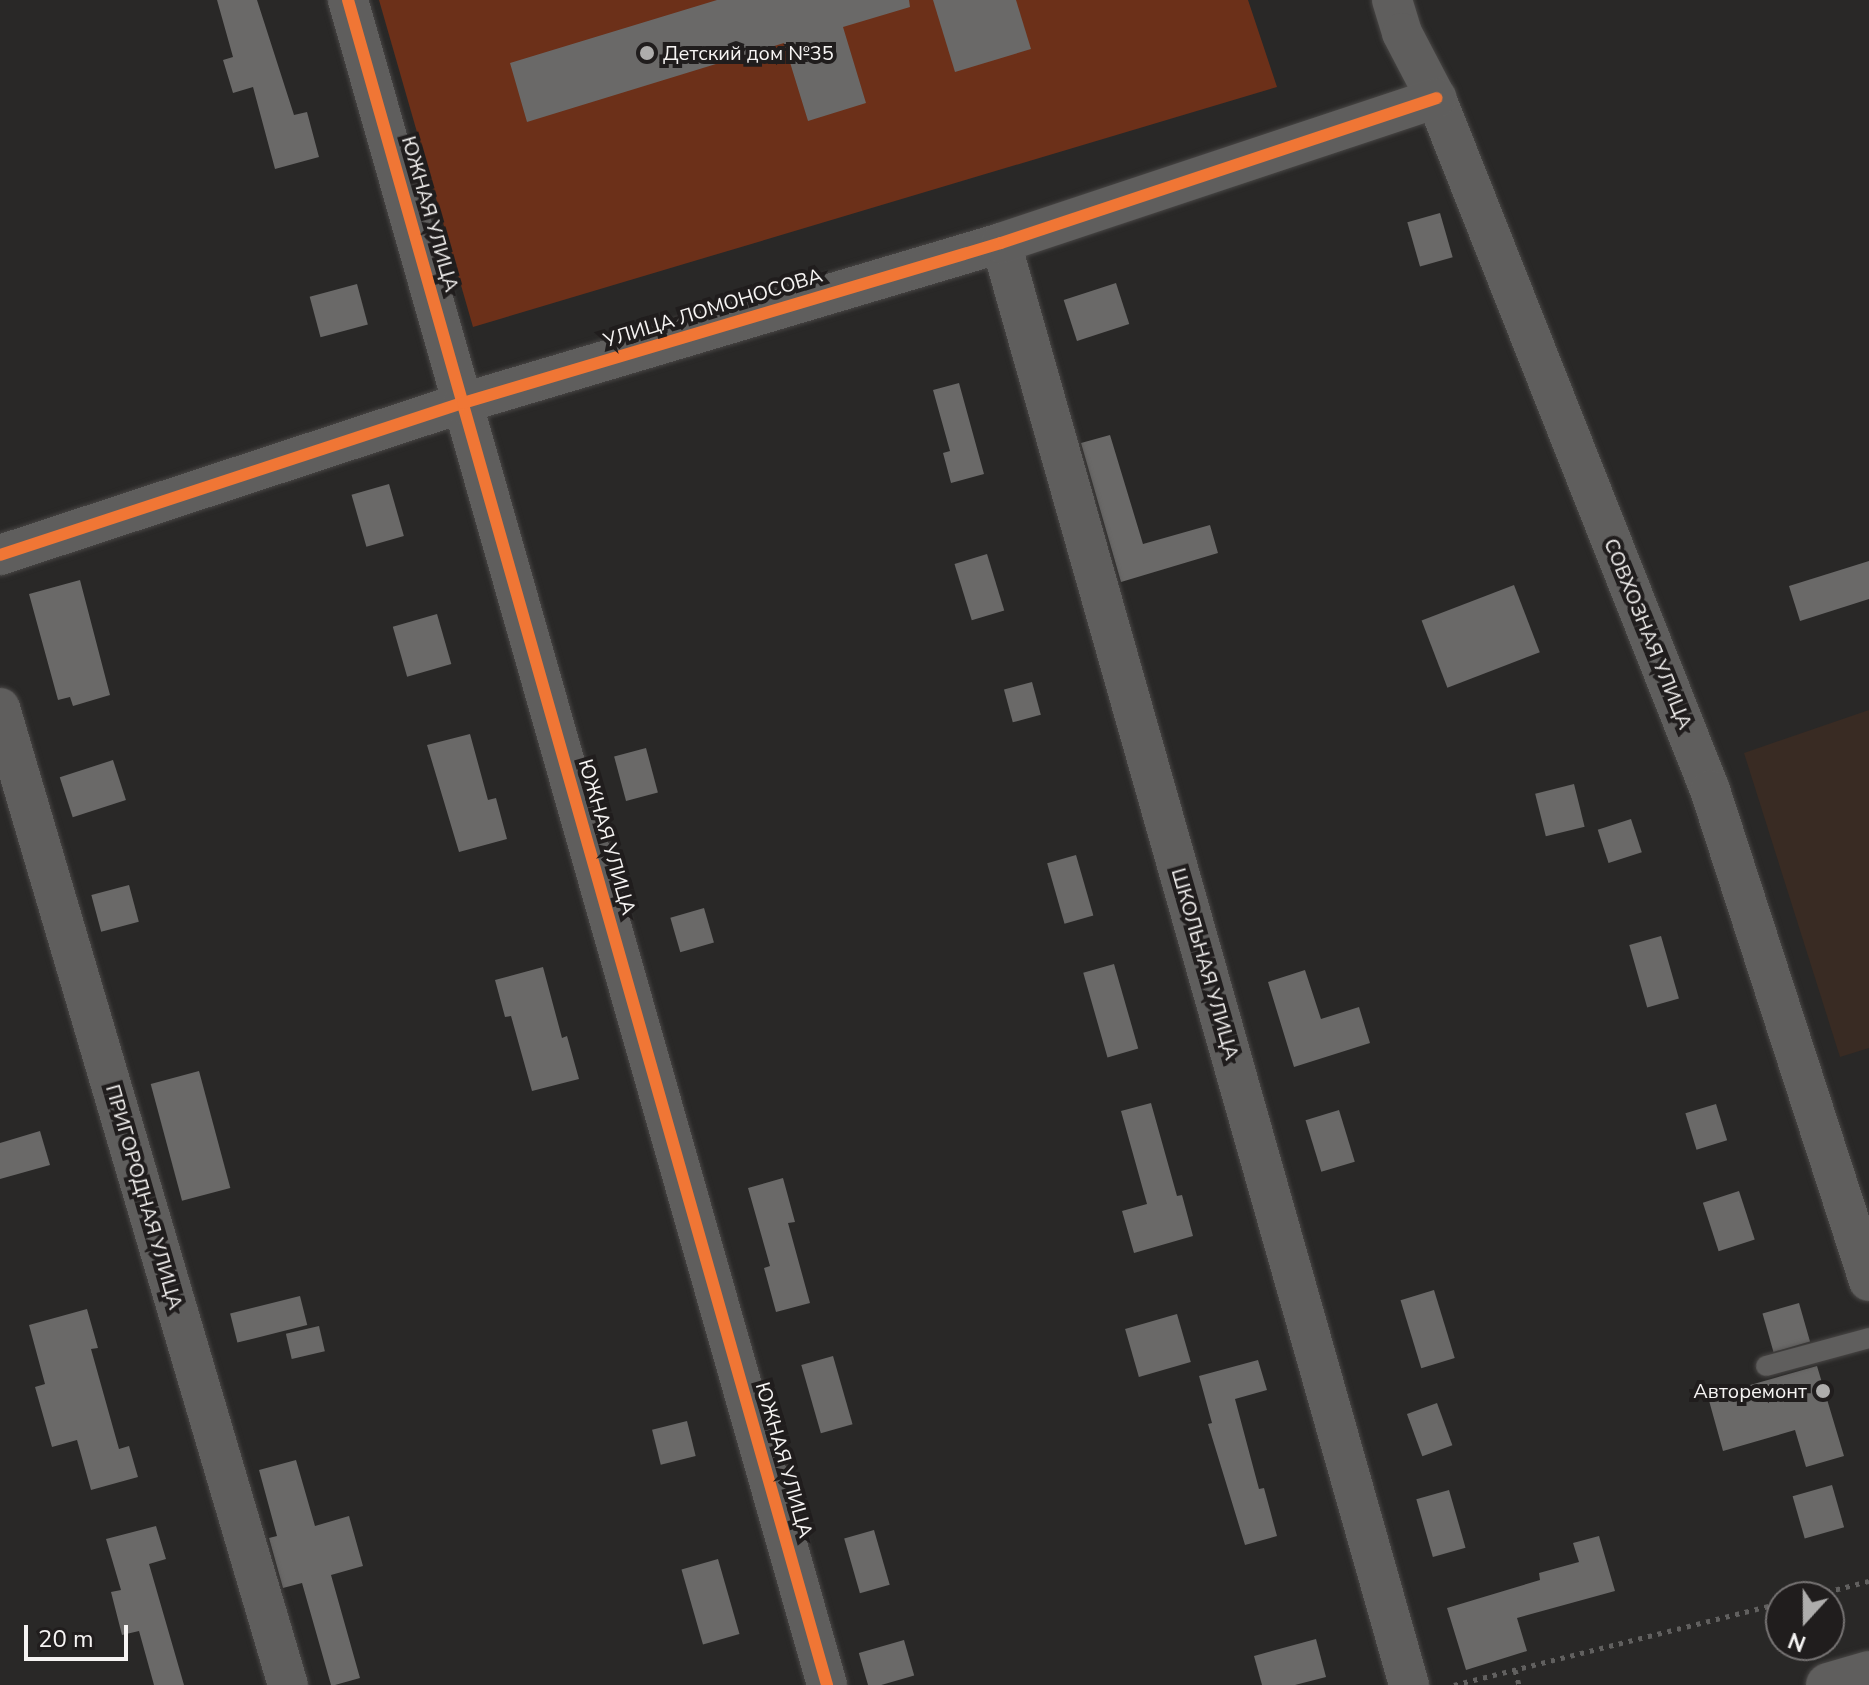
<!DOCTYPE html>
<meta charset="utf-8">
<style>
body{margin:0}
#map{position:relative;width:1869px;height:1685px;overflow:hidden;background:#292827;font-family:"Nunito Sans",sans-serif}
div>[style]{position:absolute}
.commercial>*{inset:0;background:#392b23}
.green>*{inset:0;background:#6c3019}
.building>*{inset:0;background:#6a6968;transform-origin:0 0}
.path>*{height:5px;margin-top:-2.5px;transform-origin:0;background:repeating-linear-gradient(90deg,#61605f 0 4px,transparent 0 10px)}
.roads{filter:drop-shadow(0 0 2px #484645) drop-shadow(0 0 2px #484645)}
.lane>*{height:20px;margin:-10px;padding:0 10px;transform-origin:10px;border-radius:10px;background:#5f5e5d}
.street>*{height:40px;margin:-20px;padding:0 20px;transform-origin:20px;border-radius:20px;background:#5f5e5d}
.secondary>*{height:44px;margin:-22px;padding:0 22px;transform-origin:22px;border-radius:22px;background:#5f5e5d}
.cycleway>*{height:12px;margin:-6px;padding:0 6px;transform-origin:6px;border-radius:6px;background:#f07635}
.dots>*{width:22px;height:22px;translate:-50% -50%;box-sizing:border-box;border:4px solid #201d1d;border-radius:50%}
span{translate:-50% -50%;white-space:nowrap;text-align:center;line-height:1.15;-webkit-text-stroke:8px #201d1d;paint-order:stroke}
.poi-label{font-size:20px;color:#f6f4f3}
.left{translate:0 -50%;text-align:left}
.right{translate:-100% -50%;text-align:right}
.street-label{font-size:20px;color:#f6f4f3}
.north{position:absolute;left:1765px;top:1581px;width:80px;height:80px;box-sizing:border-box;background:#201d1d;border:2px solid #767373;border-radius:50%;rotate:201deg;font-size:22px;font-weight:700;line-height:32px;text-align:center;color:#f6f4f3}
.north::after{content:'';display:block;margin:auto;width:28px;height:36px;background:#aeadac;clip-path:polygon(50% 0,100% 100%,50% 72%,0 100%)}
.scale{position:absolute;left:24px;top:1625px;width:104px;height:36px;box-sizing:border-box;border:4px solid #f6f4f3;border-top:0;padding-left:10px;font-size:24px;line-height:28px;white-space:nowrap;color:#f6f4f3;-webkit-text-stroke:6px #201d1d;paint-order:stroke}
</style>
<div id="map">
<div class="commercial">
<div style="clip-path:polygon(1869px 710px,1869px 1048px,1840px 1057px,1744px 753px)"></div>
</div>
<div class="green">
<div style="clip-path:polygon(379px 0,1248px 0,1277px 87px,473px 327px)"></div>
</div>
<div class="building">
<div style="clip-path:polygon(217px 0,257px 0,294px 115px,307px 112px,319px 157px,275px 169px,253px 87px,233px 93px,223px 60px,233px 57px)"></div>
<div style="clip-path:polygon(717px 0,909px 0,910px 7px,843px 27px,866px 103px,808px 121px,784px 43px,527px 122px,510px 63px)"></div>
<div style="clip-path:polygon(933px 0,1016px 0,1031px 49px,955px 72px)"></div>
<div style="left:1440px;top:213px;width:46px;height:34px;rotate:74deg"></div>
<div style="left:1116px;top:283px;width:43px;height:55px;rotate:72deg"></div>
<div style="left:357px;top:284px;width:42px;height:49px;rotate:75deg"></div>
<div style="clip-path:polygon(959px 383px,984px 474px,951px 483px,943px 453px,950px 451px,933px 390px)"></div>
<div style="clip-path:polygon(1110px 435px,1143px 544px,1210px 525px,1218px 553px,1121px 582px,1081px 443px)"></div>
<div style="left:389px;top:484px;width:54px;height:39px;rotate:74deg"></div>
<div style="left:987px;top:554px;width:59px;height:34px;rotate:73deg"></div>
<div style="clip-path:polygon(1869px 561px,1869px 599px,1800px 621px,1789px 586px)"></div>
<div style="clip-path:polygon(80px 580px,110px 695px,73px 706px,70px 697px,58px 700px,29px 594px)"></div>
<div style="left:1514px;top:585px;width:72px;height:99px;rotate:69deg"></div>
<div style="left:437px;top:614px;width:52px;height:46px;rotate:74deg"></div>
<div style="left:1032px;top:682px;width:34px;height:29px;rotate:75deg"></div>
<div style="clip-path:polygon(470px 734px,488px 800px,496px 798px,507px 839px,459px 852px,427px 745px)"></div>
<div style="left:646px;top:748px;width:46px;height:33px;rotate:75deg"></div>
<div style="left:113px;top:760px;width:42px;height:56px;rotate:72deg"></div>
<div style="left:1574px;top:784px;width:44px;height:40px;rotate:76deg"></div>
<div style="left:1631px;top:819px;width:35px;height:35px;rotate:72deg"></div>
<div style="left:1076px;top:855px;width:63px;height:30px;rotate:74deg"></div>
<div style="left:129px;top:885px;width:38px;height:39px;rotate:75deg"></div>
<div style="left:704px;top:908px;width:36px;height:35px;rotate:74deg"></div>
<div style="left:1661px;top:936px;width:65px;height:33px;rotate:74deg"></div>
<div style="left:1114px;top:964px;width:88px;height:32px;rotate:74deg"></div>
<div style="clip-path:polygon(543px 967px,562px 1038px,567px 1036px,579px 1079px,532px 1091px,511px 1016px,505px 1017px,495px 980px)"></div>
<div style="clip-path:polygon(1305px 970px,1321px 1019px,1359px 1007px,1370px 1043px,1294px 1067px,1268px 982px)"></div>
<div style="left:199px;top:1071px;width:121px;height:50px;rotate:75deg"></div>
<div style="clip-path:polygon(1151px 1103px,1177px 1196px,1182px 1195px,1193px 1236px,1134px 1253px,1122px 1211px,1147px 1204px,1121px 1111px)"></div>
<div style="left:1716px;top:1104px;width:38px;height:32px;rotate:73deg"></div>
<div style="left:1339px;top:1110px;width:54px;height:35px;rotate:73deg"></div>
<div style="clip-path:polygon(40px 1131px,50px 1165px,0 1179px,0 1143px)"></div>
<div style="clip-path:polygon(783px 1178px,795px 1222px,788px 1223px,810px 1303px,776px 1312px,764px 1268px,770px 1266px,748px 1188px)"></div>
<div style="left:1739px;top:1191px;width:51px;height:38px;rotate:72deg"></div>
<div style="left:1434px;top:1290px;width:71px;height:35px;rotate:73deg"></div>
<div style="left:300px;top:1296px;width:30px;height:72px;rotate:76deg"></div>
<div style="left:1799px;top:1303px;width:40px;height:38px;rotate:74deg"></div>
<div style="clip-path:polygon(87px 1309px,98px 1348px,91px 1349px,119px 1449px,129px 1446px,138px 1477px,91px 1490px,77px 1440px,52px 1447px,35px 1387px,45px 1384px,29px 1325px)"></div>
<div style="left:1177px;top:1314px;width:50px;height:54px;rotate:74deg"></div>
<div style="left:319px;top:1326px;width:26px;height:34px;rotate:77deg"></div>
<div style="left:833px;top:1356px;width:71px;height:33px;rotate:74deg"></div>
<div style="clip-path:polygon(1258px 1360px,1267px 1390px,1235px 1399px,1259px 1489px,1264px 1488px,1277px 1536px,1245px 1545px,1208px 1424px,1212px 1423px,1199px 1376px)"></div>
<div style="clip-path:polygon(1817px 1366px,1844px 1456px,1806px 1467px,1795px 1430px,1723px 1451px,1708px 1397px)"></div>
<div style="left:1437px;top:1403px;width:45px;height:32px;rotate:70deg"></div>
<div style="left:687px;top:1421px;width:36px;height:36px;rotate:76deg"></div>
<div style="clip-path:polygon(296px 1460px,315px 1526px,349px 1516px,363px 1566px,331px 1575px,360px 1678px,335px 1685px,331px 1685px,302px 1583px,283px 1588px,269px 1538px,277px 1536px,259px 1470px)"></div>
<div style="left:1832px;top:1485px;width:44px;height:41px;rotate:74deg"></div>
<div style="left:1449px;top:1490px;width:60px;height:34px;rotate:74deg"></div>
<div style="clip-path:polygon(156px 1526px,166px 1559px,149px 1564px,184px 1685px,154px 1685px,139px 1631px,122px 1635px,111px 1592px,121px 1590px,106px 1539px)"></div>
<div style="left:874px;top:1530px;width:57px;height:31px;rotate:74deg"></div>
<div style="clip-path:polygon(1599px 1536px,1615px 1591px,1517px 1618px,1527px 1651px,1466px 1670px,1447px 1608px,1540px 1580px,1539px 1573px,1579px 1562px,1573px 1543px)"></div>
<div style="left:718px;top:1559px;width:78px;height:38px;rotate:74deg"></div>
<div style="clip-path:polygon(1316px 1639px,1326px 1677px,1295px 1685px,1262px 1685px,1254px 1656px)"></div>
<div style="left:904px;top:1640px;width:37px;height:47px;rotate:74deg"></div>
</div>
<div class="path">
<div style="left:1807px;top:1597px;width:64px;rotate:-14.5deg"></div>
<div style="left:1515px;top:1670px;width:16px;rotate:75deg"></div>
<div style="left:1454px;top:1685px;width:337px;rotate:-14.1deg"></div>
</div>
<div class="roads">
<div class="lane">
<div style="left:1766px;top:1366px;width:107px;rotate:-15.2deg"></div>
</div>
<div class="street">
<div style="left:348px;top:0;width:1752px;rotate:74.13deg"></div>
<div style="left:1392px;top:0;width:34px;rotate:73deg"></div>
<div style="left:1402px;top:33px;width:73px;rotate:62.4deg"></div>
<div style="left:1436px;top:98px;width:744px;rotate:68.4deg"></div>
<div style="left:1710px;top:790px;width:516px;rotate:72.06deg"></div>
<div style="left:1001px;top:243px;width:1499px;rotate:74.2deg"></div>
<div style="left:0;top:555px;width:487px;rotate:-18.2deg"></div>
<div style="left:463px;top:403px;width:561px;rotate:-16.56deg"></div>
<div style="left:1001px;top:243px;width:459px;rotate:-18.4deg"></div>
<div style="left:0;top:708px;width:1019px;rotate:73.58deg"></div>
</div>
<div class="secondary">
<div style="left:1828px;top:1685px;width:43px;rotate:-16.3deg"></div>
</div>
</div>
<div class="cycleway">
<div style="left:348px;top:0;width:1752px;rotate:74.13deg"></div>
<div style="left:0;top:555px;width:487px;rotate:-18.2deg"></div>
<div style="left:463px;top:403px;width:561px;rotate:-16.56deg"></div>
<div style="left:1001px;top:243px;width:459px;rotate:-18.4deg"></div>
</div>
<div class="dots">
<div style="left:647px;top:53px;background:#aeadac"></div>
<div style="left:1823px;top:1391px;background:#aeadac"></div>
</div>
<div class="poi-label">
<span class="left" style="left:663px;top:53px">Детский дом №35</span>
<span class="right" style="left:1807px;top:1391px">Авторемонт</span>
</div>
<div class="street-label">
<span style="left:430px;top:214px;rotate:74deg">ЮЖНАЯ УЛИЦА</span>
<span style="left:713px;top:308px;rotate:-17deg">УЛИЦА ЛОМОНОСОВА</span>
<span style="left:1648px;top:634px;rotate:68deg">СОВХОЗНАЯ УЛИЦА</span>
<span style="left:607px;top:837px;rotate:74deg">ЮЖНАЯ УЛИЦА</span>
<span style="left:1205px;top:964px;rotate:74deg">ШКОЛЬНАЯ УЛИЦА</span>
<span style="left:144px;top:1197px;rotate:74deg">ПРИГОРОДНАЯ УЛИЦА</span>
<span style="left:784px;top:1460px;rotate:74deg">ЮЖНАЯ УЛИЦА</span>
</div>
<div class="north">N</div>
<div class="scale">20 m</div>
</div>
